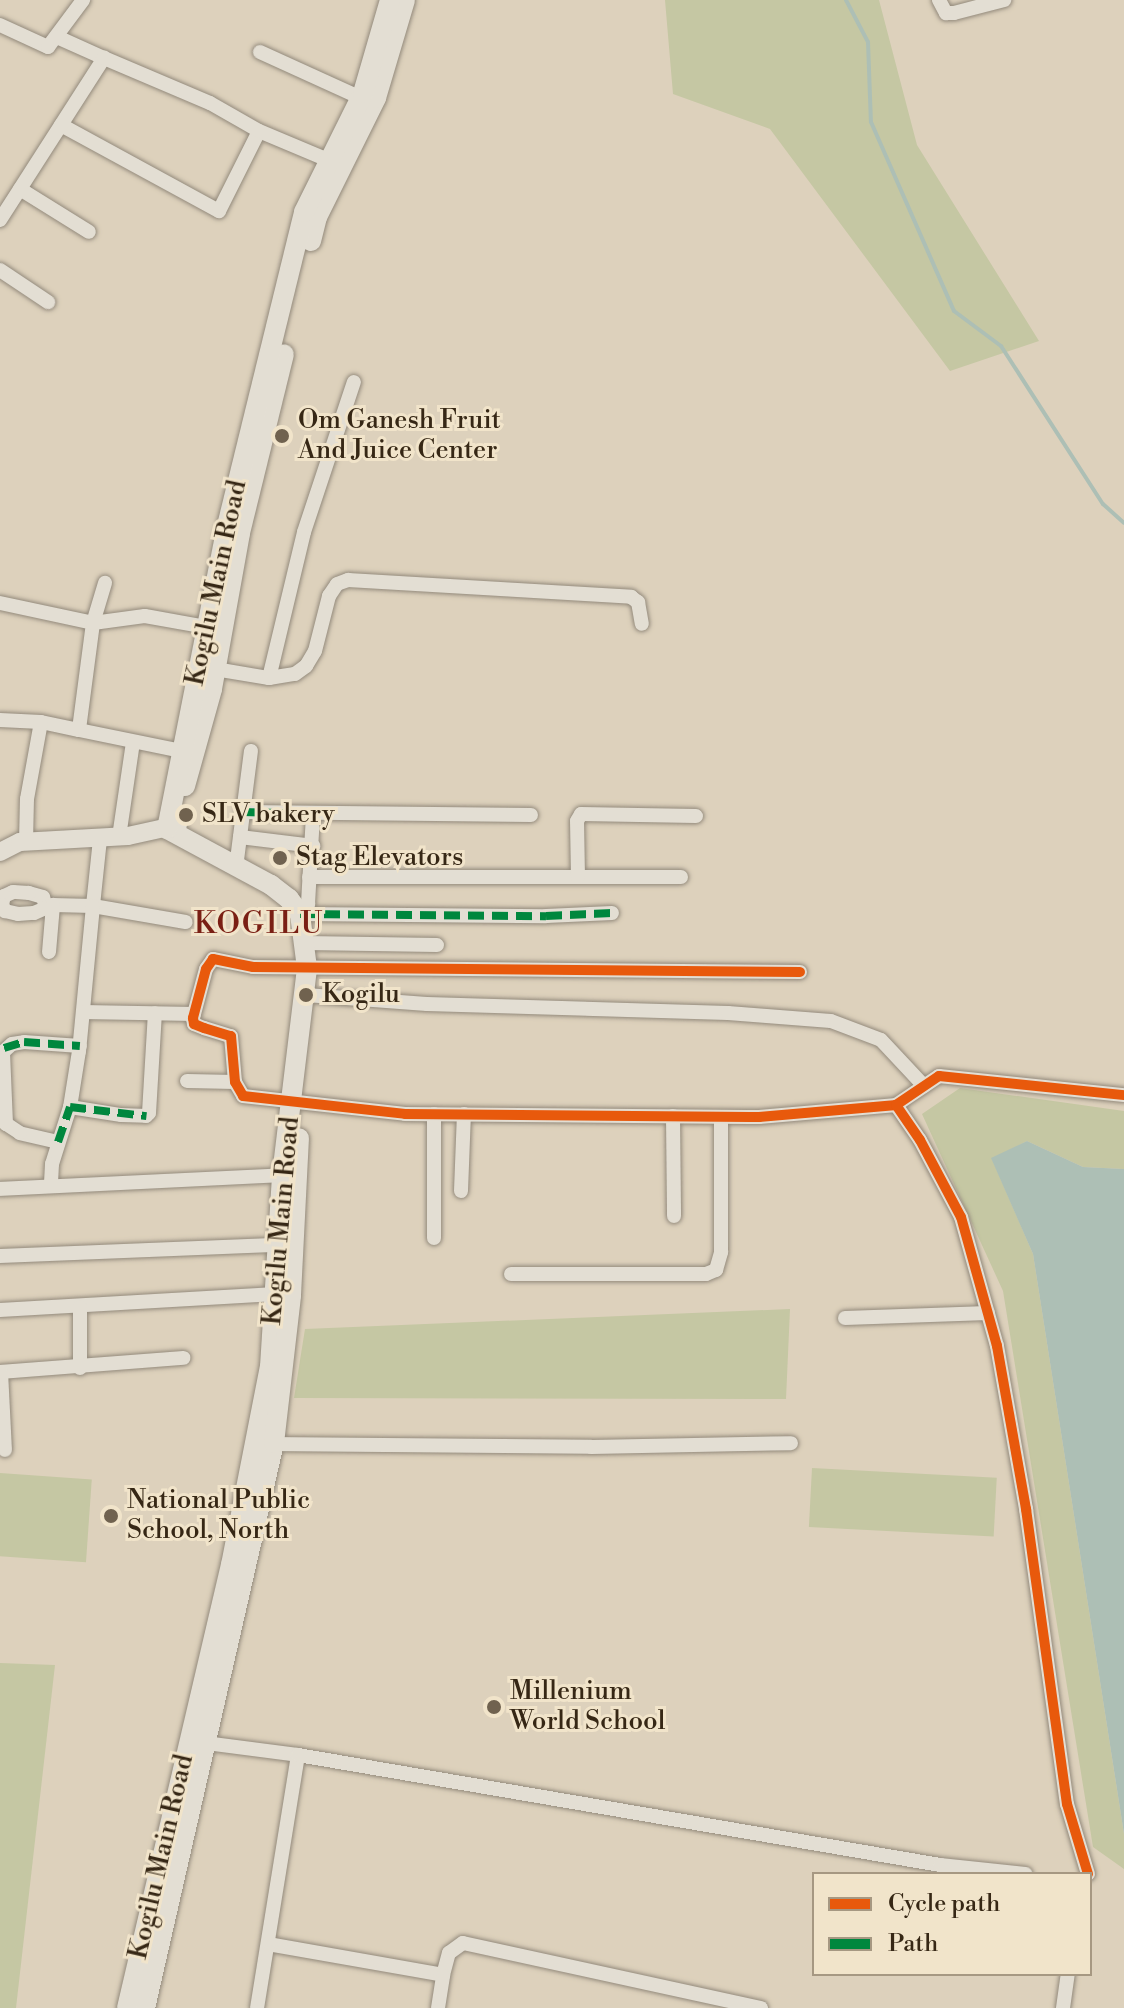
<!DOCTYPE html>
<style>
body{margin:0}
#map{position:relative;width:1124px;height:2008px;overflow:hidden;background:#ddd1bc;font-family:"Libre Bodoni",serif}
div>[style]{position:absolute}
.green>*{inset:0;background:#c5c7a3;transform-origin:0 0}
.water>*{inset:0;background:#adbfb5}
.stream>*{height:4px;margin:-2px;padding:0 2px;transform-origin:2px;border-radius:2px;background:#adbfb5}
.roads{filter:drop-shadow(0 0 2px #938a7c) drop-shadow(0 0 2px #938a7c)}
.minor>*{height:14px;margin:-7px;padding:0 7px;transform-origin:7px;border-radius:7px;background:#e3ded3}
.tertiary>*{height:18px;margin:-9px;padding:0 9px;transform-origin:9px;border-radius:9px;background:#e3ded3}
.secondary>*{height:20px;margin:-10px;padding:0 10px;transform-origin:10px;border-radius:10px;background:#e3ded3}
.quiet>*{height:8px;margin-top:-4px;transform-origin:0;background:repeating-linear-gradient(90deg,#00873e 0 16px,transparent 0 24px)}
.cycleway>*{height:10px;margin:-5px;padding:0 5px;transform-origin:5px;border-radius:5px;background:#e8590c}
.dots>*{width:22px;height:22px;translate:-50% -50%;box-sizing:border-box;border:4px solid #f1e4ca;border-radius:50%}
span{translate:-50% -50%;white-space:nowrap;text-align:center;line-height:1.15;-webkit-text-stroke:6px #f1e4ca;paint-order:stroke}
.poi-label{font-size:26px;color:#362715}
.left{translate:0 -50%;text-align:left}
.street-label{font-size:26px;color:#362715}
.quarter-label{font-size:30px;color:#7a1f14;letter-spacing:2px}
.legend{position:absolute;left:812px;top:1872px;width:280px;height:104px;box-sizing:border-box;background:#f1e4ca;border:2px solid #a69882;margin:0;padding:10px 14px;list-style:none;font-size:24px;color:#362715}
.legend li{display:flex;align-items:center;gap:16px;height:40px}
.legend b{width:40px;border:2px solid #a69882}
</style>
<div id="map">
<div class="green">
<div style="clip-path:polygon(665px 0,879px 0,917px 145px,1039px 341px,950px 371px,770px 129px,673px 94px)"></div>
<div style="clip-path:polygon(960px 1088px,1124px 1111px,1124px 1169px,1083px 1167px,1027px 1141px,992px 1159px,1033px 1254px,1124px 1834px,1124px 1869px,1093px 1847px,1003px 1291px,922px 1114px)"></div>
<div style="clip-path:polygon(790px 1309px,786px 1399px,294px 1398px,305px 1329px)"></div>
<div style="left:812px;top:1468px;width:185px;height:59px;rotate:3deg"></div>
<div style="left:0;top:1473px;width:92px;height:83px;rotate:4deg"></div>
<div style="clip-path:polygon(0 1663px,55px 1665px,16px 2008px,0 2008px)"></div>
</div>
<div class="water">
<div style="clip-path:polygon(1027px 1141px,1083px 1167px,1124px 1169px,1124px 1834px,1033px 1254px,991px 1158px)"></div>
</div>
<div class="stream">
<div style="left:846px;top:0;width:47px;rotate:62.4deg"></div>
<div style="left:868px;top:42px;width:80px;rotate:87.9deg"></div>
<div style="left:871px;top:122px;width:206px;rotate:66.3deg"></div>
<div style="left:954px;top:311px;width:59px;rotate:36.7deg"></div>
<div style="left:1001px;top:346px;width:188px;rotate:57.2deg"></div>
<div style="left:1103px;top:504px;width:28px;rotate:42deg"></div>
</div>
<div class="roads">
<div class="minor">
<div style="left:939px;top:0;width:15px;rotate:62deg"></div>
<div style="left:946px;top:13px;width:8px"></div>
<div style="left:954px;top:13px;width:52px;rotate:-14.6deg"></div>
<div style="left:0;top:25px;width:53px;rotate:24.6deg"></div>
<div style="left:48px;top:47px;width:59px;rotate:-53.3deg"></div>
<div style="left:57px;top:37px;width:51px;rotate:24.1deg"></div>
<div style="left:260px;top:52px;width:111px;rotate:24.5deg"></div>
<div style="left:61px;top:125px;width:180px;rotate:28.6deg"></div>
<div style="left:219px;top:211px;width:89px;rotate:-63.4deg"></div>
<div style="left:259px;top:131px;width:82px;rotate:22.8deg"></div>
<div style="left:20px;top:189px;width:81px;rotate:31.9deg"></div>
<div style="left:0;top:220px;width:193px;rotate:-57.3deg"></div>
<div style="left:104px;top:58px;width:115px;rotate:23deg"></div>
<div style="left:210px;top:103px;width:56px;rotate:29.7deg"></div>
<div style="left:0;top:270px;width:58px;rotate:33.7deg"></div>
<div style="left:0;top:603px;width:95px;rotate:12.1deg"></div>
<div style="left:93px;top:623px;width:108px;rotate:97.5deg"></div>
<div style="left:79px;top:730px;width:104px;rotate:11.6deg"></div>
<div style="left:93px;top:623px;width:52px;rotate:-7.7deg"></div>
<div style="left:145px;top:616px;width:63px;rotate:10.1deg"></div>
<div style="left:93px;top:623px;width:42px;rotate:-73.3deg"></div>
<div style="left:215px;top:669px;width:55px;rotate:9.5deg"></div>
<div style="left:269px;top:678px;width:150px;rotate:-76.5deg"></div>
<div style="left:304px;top:532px;width:158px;rotate:-71.6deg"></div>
<div style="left:269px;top:678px;width:26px;rotate:-9deg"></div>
<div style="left:295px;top:674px;width:14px;rotate:-36deg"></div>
<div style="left:306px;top:666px;width:17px;rotate:-59deg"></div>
<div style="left:315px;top:651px;width:57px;rotate:-75.7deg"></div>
<div style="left:329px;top:596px;width:14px;rotate:-56deg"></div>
<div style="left:337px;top:584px;width:12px;rotate:-20deg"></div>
<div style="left:348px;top:580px;width:284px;rotate:3.4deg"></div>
<div style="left:631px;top:597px;width:9px;rotate:36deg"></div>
<div style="left:638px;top:602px;width:22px;rotate:80deg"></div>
<div style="left:0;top:720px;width:41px;rotate:2.8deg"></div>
<div style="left:41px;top:722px;width:39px;rotate:12deg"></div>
<div style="left:243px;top:812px;width:288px;rotate:0.6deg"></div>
<div style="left:119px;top:837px;width:96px;rotate:-81.6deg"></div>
<div style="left:240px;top:837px;width:74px;rotate:7deg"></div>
<div style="left:100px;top:839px;width:67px;rotate:96deg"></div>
<div style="left:93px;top:906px;width:94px;rotate:9.8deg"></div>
<div style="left:26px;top:842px;width:43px;rotate:-88.7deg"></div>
<div style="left:27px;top:799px;width:78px;rotate:-79.7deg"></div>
<div style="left:237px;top:860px;width:110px;rotate:-82.7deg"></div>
<div style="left:309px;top:877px;width:372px"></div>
<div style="left:578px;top:877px;width:56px;rotate:-91deg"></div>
<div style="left:577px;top:821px;width:8px;rotate:-60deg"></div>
<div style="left:581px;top:814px;width:115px;rotate:1deg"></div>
<div style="left:46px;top:908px;width:11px;rotate:-105deg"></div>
<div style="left:43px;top:897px;width:15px;rotate:-164deg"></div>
<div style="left:29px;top:893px;width:16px;rotate:-176deg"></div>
<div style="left:13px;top:892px;width:10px;rotate:156deg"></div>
<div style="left:4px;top:896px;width:9px;rotate:103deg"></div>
<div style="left:2px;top:905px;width:7px;rotate:63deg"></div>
<div style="left:5px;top:911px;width:13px;rotate:13deg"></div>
<div style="left:18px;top:914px;width:16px;rotate:-4deg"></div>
<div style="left:34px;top:913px;width:13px;rotate:-23deg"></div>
<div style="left:46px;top:908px;width:8px;rotate:-23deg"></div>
<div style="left:53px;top:905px;width:40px;rotate:1.4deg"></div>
<div style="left:93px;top:906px;width:146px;rotate:95.5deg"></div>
<div style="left:79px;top:1051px;width:57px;rotate:99.1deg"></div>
<div style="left:70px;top:1107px;width:60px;rotate:107.5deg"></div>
<div style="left:52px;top:1164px;width:22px;rotate:93deg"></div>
<div style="left:298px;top:910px;width:12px;rotate:-31deg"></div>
<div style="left:308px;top:904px;width:90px;rotate:-86.8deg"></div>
<div style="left:300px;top:914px;width:246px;rotate:0.5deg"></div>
<div style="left:546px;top:916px;width:66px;rotate:-2.6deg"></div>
<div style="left:305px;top:943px;width:132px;rotate:0.9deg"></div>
<div style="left:49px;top:952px;width:47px;rotate:-85.1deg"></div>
<div style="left:800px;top:972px;width:547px;rotate:-179.48deg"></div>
<div style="left:253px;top:967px;width:41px;rotate:-168.7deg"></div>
<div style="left:213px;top:959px;width:12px;rotate:125deg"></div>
<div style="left:206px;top:969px;width:51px;rotate:104.9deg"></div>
<div style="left:193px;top:1018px;width:6px;rotate:81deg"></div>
<div style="left:194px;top:1024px;width:11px;rotate:22deg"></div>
<div style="left:204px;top:1028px;width:28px;rotate:17deg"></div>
<div style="left:231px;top:1036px;width:46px;rotate:85deg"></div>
<div style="left:235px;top:1082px;width:16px;rotate:60deg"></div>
<div style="left:243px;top:1096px;width:163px;rotate:6.3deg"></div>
<div style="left:405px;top:1114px;width:354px;rotate:0.5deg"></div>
<div style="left:759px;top:1117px;width:138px;rotate:-5deg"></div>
<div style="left:896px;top:1105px;width:52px;rotate:-34deg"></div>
<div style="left:939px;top:1076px;width:186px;rotate:5.9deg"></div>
<div style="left:306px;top:995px;width:121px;rotate:4.3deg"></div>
<div style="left:427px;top:1004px;width:301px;rotate:1.7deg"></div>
<div style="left:728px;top:1013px;width:103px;rotate:4.4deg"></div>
<div style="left:831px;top:1021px;width:53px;rotate:20.8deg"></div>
<div style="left:881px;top:1040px;width:63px;rotate:46.9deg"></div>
<div style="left:83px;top:1012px;width:111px;rotate:1deg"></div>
<div style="left:187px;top:1081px;width:48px;rotate:1.2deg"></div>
<div style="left:896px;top:1105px;width:42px;rotate:55.6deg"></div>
<div style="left:920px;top:1140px;width:87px;rotate:62deg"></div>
<div style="left:961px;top:1217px;width:134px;rotate:74.4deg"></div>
<div style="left:997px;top:1346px;width:166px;rotate:79.9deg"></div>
<div style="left:1026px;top:1509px;width:298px;rotate:82.1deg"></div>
<div style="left:1067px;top:1804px;width:73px;rotate:73.3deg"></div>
<div style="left:70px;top:1107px;width:52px;rotate:8.9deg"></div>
<div style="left:121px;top:1115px;width:25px;rotate:2deg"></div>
<div style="left:146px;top:1116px;width:4px;rotate:-45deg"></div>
<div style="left:149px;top:1113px;width:100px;rotate:-86.6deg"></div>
<div style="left:434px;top:1114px;width:124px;rotate:90deg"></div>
<div style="left:673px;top:1116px;width:100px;rotate:89.4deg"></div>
<div style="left:58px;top:1142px;width:39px;rotate:-167deg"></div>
<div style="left:20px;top:1133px;width:17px;rotate:-147deg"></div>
<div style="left:6px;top:1124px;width:72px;rotate:-92.4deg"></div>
<div style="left:3px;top:1052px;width:12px;rotate:-42deg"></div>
<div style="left:12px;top:1044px;width:12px;rotate:-9deg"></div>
<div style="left:24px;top:1042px;width:56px;rotate:4.1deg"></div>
<div style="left:0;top:1189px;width:282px;rotate:-2.8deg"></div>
<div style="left:461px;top:1191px;width:77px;rotate:-87.8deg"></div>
<div style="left:0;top:1256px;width:279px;rotate:-2.3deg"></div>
<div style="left:511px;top:1274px;width:195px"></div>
<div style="left:706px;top:1274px;width:11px;rotate:-22deg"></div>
<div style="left:716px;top:1270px;width:19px;rotate:-74deg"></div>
<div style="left:721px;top:1252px;width:135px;rotate:-90deg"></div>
<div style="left:0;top:1310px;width:276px;rotate:-3.3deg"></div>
<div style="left:845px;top:1318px;width:143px;rotate:-2deg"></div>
<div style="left:80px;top:1368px;width:61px;rotate:-90deg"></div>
<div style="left:0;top:1372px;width:184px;rotate:-4.4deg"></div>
<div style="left:1px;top:1372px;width:78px;rotate:87.1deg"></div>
<div style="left:267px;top:1444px;width:324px;rotate:0.5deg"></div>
<div style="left:591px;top:1447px;width:200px;rotate:-1.1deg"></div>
<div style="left:206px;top:1743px;width:93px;rotate:7.4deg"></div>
<div style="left:298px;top:1755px;width:256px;rotate:99.2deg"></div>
<div style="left:298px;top:1755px;width:651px;rotate:9.72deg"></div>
<div style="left:940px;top:1865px;width:86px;rotate:6deg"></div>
<div style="left:268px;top:1944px;width:178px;rotate:10deg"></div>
<div style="left:443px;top:1975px;width:23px;rotate:-75deg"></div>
<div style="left:449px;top:1953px;width:17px;rotate:-36deg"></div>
<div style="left:463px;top:1943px;width:305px;rotate:12.3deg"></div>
<div style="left:438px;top:2008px;width:33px;rotate:-81deg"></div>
<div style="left:1063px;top:2008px;width:34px;rotate:-82deg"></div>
</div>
<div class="tertiary">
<div style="left:0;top:852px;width:22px;rotate:-27deg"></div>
<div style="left:20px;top:842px;width:108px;rotate:-3.2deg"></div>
<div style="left:128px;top:836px;width:51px;rotate:-12.4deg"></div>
</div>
<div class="secondary">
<div style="left:311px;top:241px;width:25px;rotate:-76deg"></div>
<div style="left:317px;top:217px;width:133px;rotate:-63.6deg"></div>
<div style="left:376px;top:98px;width:102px;rotate:-73.5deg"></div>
<div style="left:185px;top:786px;width:101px;rotate:-74.4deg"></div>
<div style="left:212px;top:689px;width:158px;rotate:-79.8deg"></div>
<div style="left:240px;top:533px;width:184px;rotate:-76.2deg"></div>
<div style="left:127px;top:2008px;width:455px;rotate:-76.8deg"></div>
<div style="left:231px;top:1565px;width:202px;rotate:-78.9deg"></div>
<div style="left:270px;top:1367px;width:192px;rotate:-86.4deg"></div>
<div style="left:282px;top:1175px;width:209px;rotate:-83.1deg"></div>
<div style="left:307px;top:968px;width:54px;rotate:-97.4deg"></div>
<div style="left:300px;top:914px;width:19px;rotate:-126deg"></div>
<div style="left:289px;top:899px;width:23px;rotate:-142deg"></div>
<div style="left:271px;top:885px;width:118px;rotate:-151.7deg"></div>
<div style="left:167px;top:829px;width:305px;rotate:-78.8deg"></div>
<div style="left:226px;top:530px;width:327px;rotate:-76.2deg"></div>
<div style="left:304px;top:212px;width:133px;rotate:-63.6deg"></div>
<div style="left:363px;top:93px;width:97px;rotate:-73.8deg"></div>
<div style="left:145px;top:2008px;width:580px;rotate:-77.14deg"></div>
<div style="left:274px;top:1443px;width:149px;rotate:-83.4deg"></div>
<div style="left:291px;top:1295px;width:157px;rotate:-87.1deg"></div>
</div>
</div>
<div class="quiet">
<div style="left:243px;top:812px;width:70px;rotate:1.6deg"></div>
<div style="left:300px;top:914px;width:246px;rotate:0.5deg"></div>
<div style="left:546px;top:916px;width:66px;rotate:-2.6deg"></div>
<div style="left:4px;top:1048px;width:21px;rotate:-17deg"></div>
<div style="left:24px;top:1042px;width:56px;rotate:4.1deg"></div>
<div style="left:58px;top:1142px;width:37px;rotate:-71deg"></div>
<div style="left:70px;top:1107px;width:77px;rotate:6.8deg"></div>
</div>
<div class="cycleway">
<div style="left:800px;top:972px;width:547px;rotate:-179.48deg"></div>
<div style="left:253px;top:967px;width:41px;rotate:-168.7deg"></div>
<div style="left:213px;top:959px;width:12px;rotate:125deg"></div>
<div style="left:206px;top:969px;width:51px;rotate:104.9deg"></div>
<div style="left:193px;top:1018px;width:6px;rotate:81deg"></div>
<div style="left:194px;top:1024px;width:11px;rotate:22deg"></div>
<div style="left:204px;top:1028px;width:28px;rotate:17deg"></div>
<div style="left:231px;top:1036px;width:46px;rotate:85deg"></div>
<div style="left:235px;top:1082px;width:16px;rotate:60deg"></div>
<div style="left:243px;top:1096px;width:163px;rotate:6.3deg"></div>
<div style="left:405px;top:1114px;width:354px;rotate:0.5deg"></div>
<div style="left:759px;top:1117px;width:138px;rotate:-5deg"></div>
<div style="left:896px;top:1105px;width:52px;rotate:-34deg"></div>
<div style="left:939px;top:1076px;width:186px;rotate:5.9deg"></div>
<div style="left:896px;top:1105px;width:42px;rotate:55.6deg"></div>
<div style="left:920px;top:1140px;width:87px;rotate:62deg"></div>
<div style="left:961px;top:1217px;width:134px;rotate:74.4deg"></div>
<div style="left:997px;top:1346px;width:166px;rotate:79.9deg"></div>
<div style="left:1026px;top:1509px;width:298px;rotate:82.1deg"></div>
<div style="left:1067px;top:1804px;width:73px;rotate:73.3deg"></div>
</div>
<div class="dots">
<div style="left:282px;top:436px;background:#70624f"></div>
<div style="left:186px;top:815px;background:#70624f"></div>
<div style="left:280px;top:858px;background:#70624f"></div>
<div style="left:306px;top:995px;background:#70624f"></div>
<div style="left:111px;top:1516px;background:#70624f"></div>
<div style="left:494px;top:1707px;background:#70624f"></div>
</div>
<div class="poi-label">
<span class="left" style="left:298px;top:436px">Om Ganesh Fruit<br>And Juice Center</span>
<span class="left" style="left:202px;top:815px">SLV bakery</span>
<span class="left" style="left:296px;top:858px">Stag Elevators</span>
<span class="left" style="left:322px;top:995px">Kogilu</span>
<span class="left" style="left:127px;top:1516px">National Public<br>School, North</span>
<span class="left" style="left:510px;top:1707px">Millenium<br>World School</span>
</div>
<div class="street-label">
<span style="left:217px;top:583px;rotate:-78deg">Kogilu Main Road</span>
<span style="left:282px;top:1221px;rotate:-85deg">Kogilu Main Road</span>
<span style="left:162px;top:1857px;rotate:-77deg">Kogilu Main Road</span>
</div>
<div class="quarter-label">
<span style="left:259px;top:924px">KOGILU</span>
</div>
<ul class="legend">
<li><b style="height:10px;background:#e8590c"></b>Cycle path</li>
<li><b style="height:10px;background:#00873e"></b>Path</li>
</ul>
</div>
